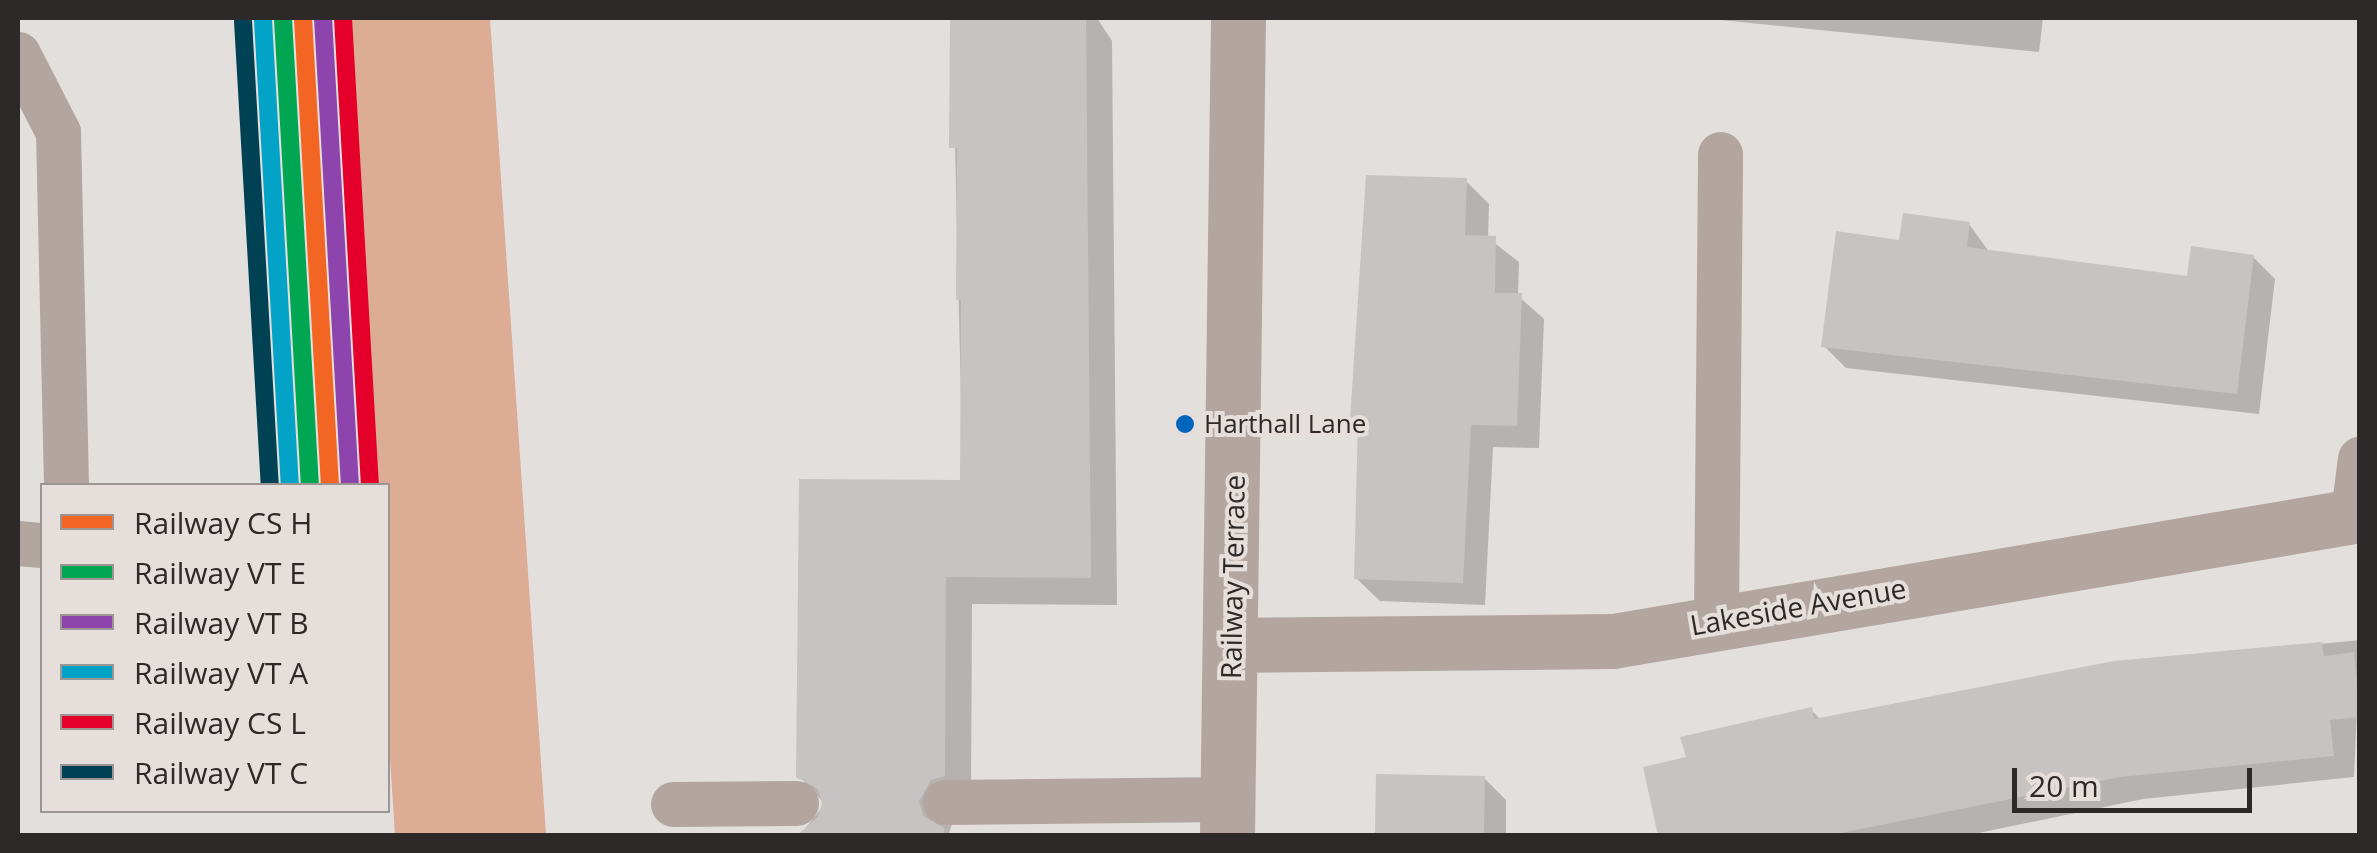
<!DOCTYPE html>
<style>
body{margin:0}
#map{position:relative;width:2377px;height:853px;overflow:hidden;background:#e3dfdd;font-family:"Open Sans",sans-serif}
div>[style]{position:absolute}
.forest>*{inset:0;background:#dcac94}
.shadow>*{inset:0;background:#0003}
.building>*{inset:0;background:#c6c3c2;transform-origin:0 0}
.service>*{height:45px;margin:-22.5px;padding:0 22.5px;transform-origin:22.5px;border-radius:22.5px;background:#b3a59f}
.minor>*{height:55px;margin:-27.5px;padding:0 27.5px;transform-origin:27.5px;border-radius:27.5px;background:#b3a59f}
.tertiary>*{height:55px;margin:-27.5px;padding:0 27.5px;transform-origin:27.5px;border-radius:27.5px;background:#b3a59f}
.rail-1>*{height:18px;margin:-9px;padding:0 9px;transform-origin:9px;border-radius:9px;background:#f26522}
.rail-2>*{height:18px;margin:-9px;padding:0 9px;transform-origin:9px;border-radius:9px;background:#00a651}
.rail-3>*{height:18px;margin:-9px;padding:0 9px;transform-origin:9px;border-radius:9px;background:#8e44ad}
.rail-4>*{height:18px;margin:-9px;padding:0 9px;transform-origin:9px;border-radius:9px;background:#02a3c6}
.rail-5>*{height:18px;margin:-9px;padding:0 9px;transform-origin:9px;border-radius:9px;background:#e4002b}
.rail-6>*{height:18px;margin:-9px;padding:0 9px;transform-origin:9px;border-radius:9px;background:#004153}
.dots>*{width:28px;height:28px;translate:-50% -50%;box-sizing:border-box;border:5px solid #e5dedb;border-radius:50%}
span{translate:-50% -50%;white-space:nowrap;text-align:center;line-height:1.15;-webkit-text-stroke:8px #e5dedb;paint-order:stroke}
.bus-label{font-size:26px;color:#2c2928}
.left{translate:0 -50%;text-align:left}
.street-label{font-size:28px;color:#2c2928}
.frame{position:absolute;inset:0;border:20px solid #2c2928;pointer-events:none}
.legend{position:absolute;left:40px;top:483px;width:350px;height:330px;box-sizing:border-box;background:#e5dedb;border:2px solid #9b9693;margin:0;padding:12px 18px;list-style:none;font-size:30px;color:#2c2928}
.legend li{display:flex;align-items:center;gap:20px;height:50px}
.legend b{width:50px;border:2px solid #9b9693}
.scale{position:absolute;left:2012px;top:768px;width:240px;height:45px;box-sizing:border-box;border:5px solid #2c2928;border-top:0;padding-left:12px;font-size:30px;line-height:35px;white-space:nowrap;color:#2c2928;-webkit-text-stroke:8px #e5dedb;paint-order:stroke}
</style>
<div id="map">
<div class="forest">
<div style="clip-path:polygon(336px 18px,490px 18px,546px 835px,395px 835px,388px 727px,388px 486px,370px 485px)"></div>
</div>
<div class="shadow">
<div style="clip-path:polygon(952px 18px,1097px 18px,1112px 41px,1117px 605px,972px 604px,971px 803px,958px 807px,948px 836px,799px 836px,825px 804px,799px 776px,963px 483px)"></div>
<div style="clip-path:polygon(1701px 18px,2043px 18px,2039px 52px)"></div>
<div style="clip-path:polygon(1466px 181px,1489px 204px,1488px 238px,1519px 262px,1518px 296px,1544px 319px,1539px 448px,1493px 447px,1485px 605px,1380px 601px,1356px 578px,1361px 427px,1352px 419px)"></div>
<div style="clip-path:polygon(1969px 224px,1990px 253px,2189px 279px,2253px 257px,2275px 279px,2259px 414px,1846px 368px,1824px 346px,1901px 243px)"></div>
<div style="clip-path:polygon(2360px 640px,2354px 777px,2143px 799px,1964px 836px,1661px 836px,1689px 759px,1811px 710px,1821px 720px,2115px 664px)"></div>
<div style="clip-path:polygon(1484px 778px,1506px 800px,1506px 836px,1378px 836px)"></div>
</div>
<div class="building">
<div style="clip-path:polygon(950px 18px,1086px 18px,1091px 578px,946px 577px,945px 776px,931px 780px,919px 801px,923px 816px,944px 828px,944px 836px,796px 836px,818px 817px,822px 804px,818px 789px,796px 777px,799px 479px,960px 480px,961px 300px,956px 300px,957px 148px,949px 148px)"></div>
<div style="clip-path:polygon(1366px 175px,1467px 178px,1465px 235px,1496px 236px,1495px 293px,1522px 293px,1517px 426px,1471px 425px,1463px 583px,1354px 579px,1358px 420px,1350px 420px)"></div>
<div style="clip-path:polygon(1903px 213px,1970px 222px,1967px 247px,2187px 276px,2191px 246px,2254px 255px,2237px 394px,1821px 347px,1836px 231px,1899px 240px)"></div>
<div style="clip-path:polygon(2322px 642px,2324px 656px,2354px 652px,2360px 717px,2330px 720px,2334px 756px,2120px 777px,1826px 836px,1658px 836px,1643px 767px,1686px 757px,1680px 737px,1812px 707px,1814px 719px,2114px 661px)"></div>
<div style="left:1376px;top:774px;width:109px;height:62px;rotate:1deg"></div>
</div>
<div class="service">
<div style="left:18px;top:54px;width:88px;rotate:62.9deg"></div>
<div style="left:58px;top:132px;width:354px;rotate:88.7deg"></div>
<div style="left:2353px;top:513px;width:55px;rotate:-82.7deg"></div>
<div style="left:18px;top:543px;width:24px;rotate:5deg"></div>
<div style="left:1716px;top:619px;width:465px;rotate:-89.5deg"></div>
<div style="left:945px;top:802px;width:283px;rotate:-0.6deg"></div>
<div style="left:673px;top:804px;width:123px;rotate:-0.5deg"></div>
</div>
<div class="minor">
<div style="left:1232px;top:645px;width:381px;rotate:-0.6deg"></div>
<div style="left:1613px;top:641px;width:758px;rotate:-9.57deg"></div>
</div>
<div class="tertiary">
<div style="left:1227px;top:836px;width:818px;rotate:-89.23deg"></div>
</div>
<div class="rail-1">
<div style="left:303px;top:18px;width:469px;rotate:86.7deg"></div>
</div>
<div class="rail-2">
<div style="left:283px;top:19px;width:468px;rotate:86.7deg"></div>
</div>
<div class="rail-3">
<div style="left:323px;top:18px;width:468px;rotate:86.7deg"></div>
</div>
<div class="rail-4">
<div style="left:263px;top:20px;width:467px;rotate:86.7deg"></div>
</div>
<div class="rail-5">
<div style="left:343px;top:18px;width:467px;rotate:86.7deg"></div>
</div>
<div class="rail-6">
<div style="left:243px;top:21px;width:466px;rotate:86.7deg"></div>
</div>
<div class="dots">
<div style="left:1185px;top:424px;background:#0065bd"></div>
</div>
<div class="bus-label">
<span class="left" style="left:1204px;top:424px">Harthall Lane</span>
</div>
<div class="street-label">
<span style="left:1232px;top:577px;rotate:-89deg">Railway Terrace</span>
<span style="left:1798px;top:606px;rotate:-10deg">Lakeside Avenue</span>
</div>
<div class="frame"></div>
<ul class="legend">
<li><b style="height:12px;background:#f26522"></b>Railway CS H</li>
<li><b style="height:12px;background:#00a651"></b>Railway VT E</li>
<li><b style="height:12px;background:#8e44ad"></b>Railway VT B</li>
<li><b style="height:12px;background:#02a3c6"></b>Railway VT A</li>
<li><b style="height:12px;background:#e4002b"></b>Railway CS L</li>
<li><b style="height:12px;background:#004153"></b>Railway VT C</li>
</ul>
<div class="scale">20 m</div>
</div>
